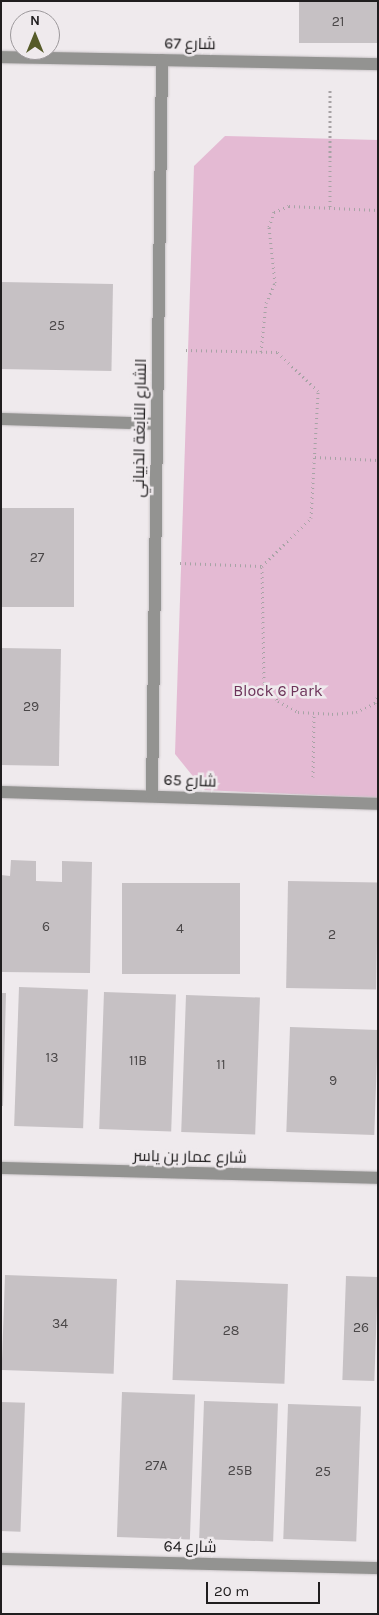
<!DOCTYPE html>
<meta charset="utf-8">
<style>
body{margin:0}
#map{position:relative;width:379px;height:1615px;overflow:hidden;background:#efeaed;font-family:Karla,Cairo,sans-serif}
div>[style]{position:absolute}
.green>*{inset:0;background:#e4bad3}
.building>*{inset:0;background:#c6c1c4;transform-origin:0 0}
.path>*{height:3px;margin-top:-1.5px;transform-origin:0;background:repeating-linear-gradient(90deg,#a7a3a5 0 1px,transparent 0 5px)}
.roads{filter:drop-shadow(0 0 1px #cac5c8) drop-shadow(0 0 1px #cac5c8)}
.service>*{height:12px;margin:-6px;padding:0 6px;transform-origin:6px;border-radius:6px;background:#939391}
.minor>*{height:12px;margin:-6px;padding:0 6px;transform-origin:6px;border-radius:6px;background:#939391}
span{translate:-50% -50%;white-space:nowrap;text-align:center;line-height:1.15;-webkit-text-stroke:5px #efeaed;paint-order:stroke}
.number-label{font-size:14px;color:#4a4748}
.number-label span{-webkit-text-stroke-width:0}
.street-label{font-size:16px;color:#201e1f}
.park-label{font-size:16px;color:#6c3359}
.frame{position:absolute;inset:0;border:2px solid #201e1f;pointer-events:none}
.north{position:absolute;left:10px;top:10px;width:50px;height:50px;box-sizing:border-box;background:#efeaed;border:1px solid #9c989b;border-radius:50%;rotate:0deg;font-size:14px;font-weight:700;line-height:20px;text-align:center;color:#201e1f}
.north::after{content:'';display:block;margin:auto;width:18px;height:22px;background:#565b29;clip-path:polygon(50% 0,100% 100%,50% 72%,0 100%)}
.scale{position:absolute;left:206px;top:1582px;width:114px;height:22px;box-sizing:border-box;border:2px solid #201e1f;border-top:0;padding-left:6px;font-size:15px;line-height:18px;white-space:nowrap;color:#201e1f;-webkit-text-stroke:4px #efeaed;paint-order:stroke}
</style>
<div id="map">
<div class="green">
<div style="clip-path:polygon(225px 136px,378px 140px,378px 798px,204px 790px,175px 754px,194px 166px)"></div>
</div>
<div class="building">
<div style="left:299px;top:1px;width:79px;height:42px"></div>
<div style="left:1px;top:282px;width:112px;height:87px;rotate:1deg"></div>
<div style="left:1px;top:508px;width:73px;height:99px"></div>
<div style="left:1px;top:648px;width:60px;height:117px;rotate:1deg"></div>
<div style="clip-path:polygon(11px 860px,36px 861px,36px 881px,62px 882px,62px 861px,92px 862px,90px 973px,1px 972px,1px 875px,10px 876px)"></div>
<div style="left:288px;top:881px;width:90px;height:107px;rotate:1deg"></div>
<div style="left:122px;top:883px;width:118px;height:91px"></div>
<div style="left:19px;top:987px;width:69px;height:139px;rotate:2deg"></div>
<div style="left:104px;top:992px;width:72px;height:137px;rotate:2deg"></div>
<div style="clip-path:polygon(1px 993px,6px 993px,3px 1106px,1px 1106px)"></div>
<div style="left:186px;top:995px;width:74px;height:137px;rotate:2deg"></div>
<div style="left:290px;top:1027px;width:88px;height:105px;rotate:2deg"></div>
<div style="left:5px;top:1275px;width:112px;height:95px;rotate:2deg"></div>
<div style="left:346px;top:1276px;width:32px;height:104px;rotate:2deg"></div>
<div style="left:176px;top:1280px;width:112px;height:100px;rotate:2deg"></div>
<div style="left:122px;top:1392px;width:73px;height:145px;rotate:2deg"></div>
<div style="left:204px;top:1401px;width:74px;height:138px;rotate:2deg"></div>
<div style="left:1px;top:1402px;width:24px;height:129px;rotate:2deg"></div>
<div style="left:288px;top:1404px;width:73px;height:135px;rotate:2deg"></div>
</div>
<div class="path">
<div style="left:330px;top:207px;width:119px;rotate:-90deg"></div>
<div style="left:261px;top:352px;width:49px;rotate:-84.2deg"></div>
<div style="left:266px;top:303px;width:22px;rotate:-66deg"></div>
<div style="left:275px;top:283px;width:56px;rotate:-96.1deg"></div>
<div style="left:269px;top:227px;width:16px;rotate:-72deg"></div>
<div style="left:274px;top:212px;width:16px;rotate:-22deg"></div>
<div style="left:289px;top:206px;width:89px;rotate:2.6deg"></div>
<div style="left:315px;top:457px;width:63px;rotate:2.7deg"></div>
<div style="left:180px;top:563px;width:82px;rotate:2.1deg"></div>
<div style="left:262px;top:566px;width:69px;rotate:-44.4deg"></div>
<div style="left:311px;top:518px;width:127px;rotate:-86.8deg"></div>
<div style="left:318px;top:391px;width:57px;rotate:-136.4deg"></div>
<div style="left:277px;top:352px;width:92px;rotate:-178.8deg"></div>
<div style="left:262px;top:567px;width:116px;rotate:89deg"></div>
<div style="left:264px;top:683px;width:23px;rotate:52deg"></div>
<div style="left:278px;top:701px;width:23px;rotate:29deg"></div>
<div style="left:298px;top:712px;width:34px;rotate:3deg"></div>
<div style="left:332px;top:714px;width:24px;rotate:-5deg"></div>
<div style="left:356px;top:712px;width:21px;rotate:-25deg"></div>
<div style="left:375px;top:703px;width:9px;rotate:-69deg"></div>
<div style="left:313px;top:777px;width:64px;rotate:-89.1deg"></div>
</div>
<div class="roads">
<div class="service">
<div style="left:1px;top:419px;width:156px;rotate:1.8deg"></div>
</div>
<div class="minor">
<div style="left:1px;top:57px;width:377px;rotate:1.1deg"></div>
<div style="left:1px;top:792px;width:377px;rotate:1.8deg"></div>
<div style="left:152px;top:796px;width:736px;rotate:-89.22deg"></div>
<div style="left:1px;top:1168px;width:377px;rotate:1.5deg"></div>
<div style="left:1px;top:1559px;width:377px;rotate:1.4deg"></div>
</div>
</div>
<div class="number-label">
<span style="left:338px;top:22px">21</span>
<span style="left:57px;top:326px">25</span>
<span style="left:37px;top:558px">27</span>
<span style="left:31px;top:707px">29</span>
<span style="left:46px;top:927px">6</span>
<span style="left:180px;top:929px">4</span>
<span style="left:332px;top:935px">2</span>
<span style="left:52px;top:1058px">13</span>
<span style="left:138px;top:1061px">11B</span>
<span style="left:221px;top:1065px">11</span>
<span style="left:333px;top:1081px">9</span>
<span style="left:60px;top:1324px">34</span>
<span style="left:361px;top:1328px">26</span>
<span style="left:231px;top:1331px">28</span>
<span style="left:156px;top:1466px">27A</span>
<span style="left:240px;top:1471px">25B</span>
<span style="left:323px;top:1472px">25</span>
</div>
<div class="street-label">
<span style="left:190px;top:44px;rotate:1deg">شارع 67</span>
<span style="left:140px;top:428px;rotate:-89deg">الشارع النابغة الذبياني</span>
<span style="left:190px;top:781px;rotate:2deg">شارع 65</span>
<span style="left:190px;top:1157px;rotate:1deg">شارع عمار بن ياسر</span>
<span style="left:190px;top:1547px;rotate:1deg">شارع 64</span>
</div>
<div class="park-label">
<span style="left:278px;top:691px">Block 6 Park</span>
</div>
<div class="frame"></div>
<div class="north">N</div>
<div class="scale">20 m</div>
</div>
